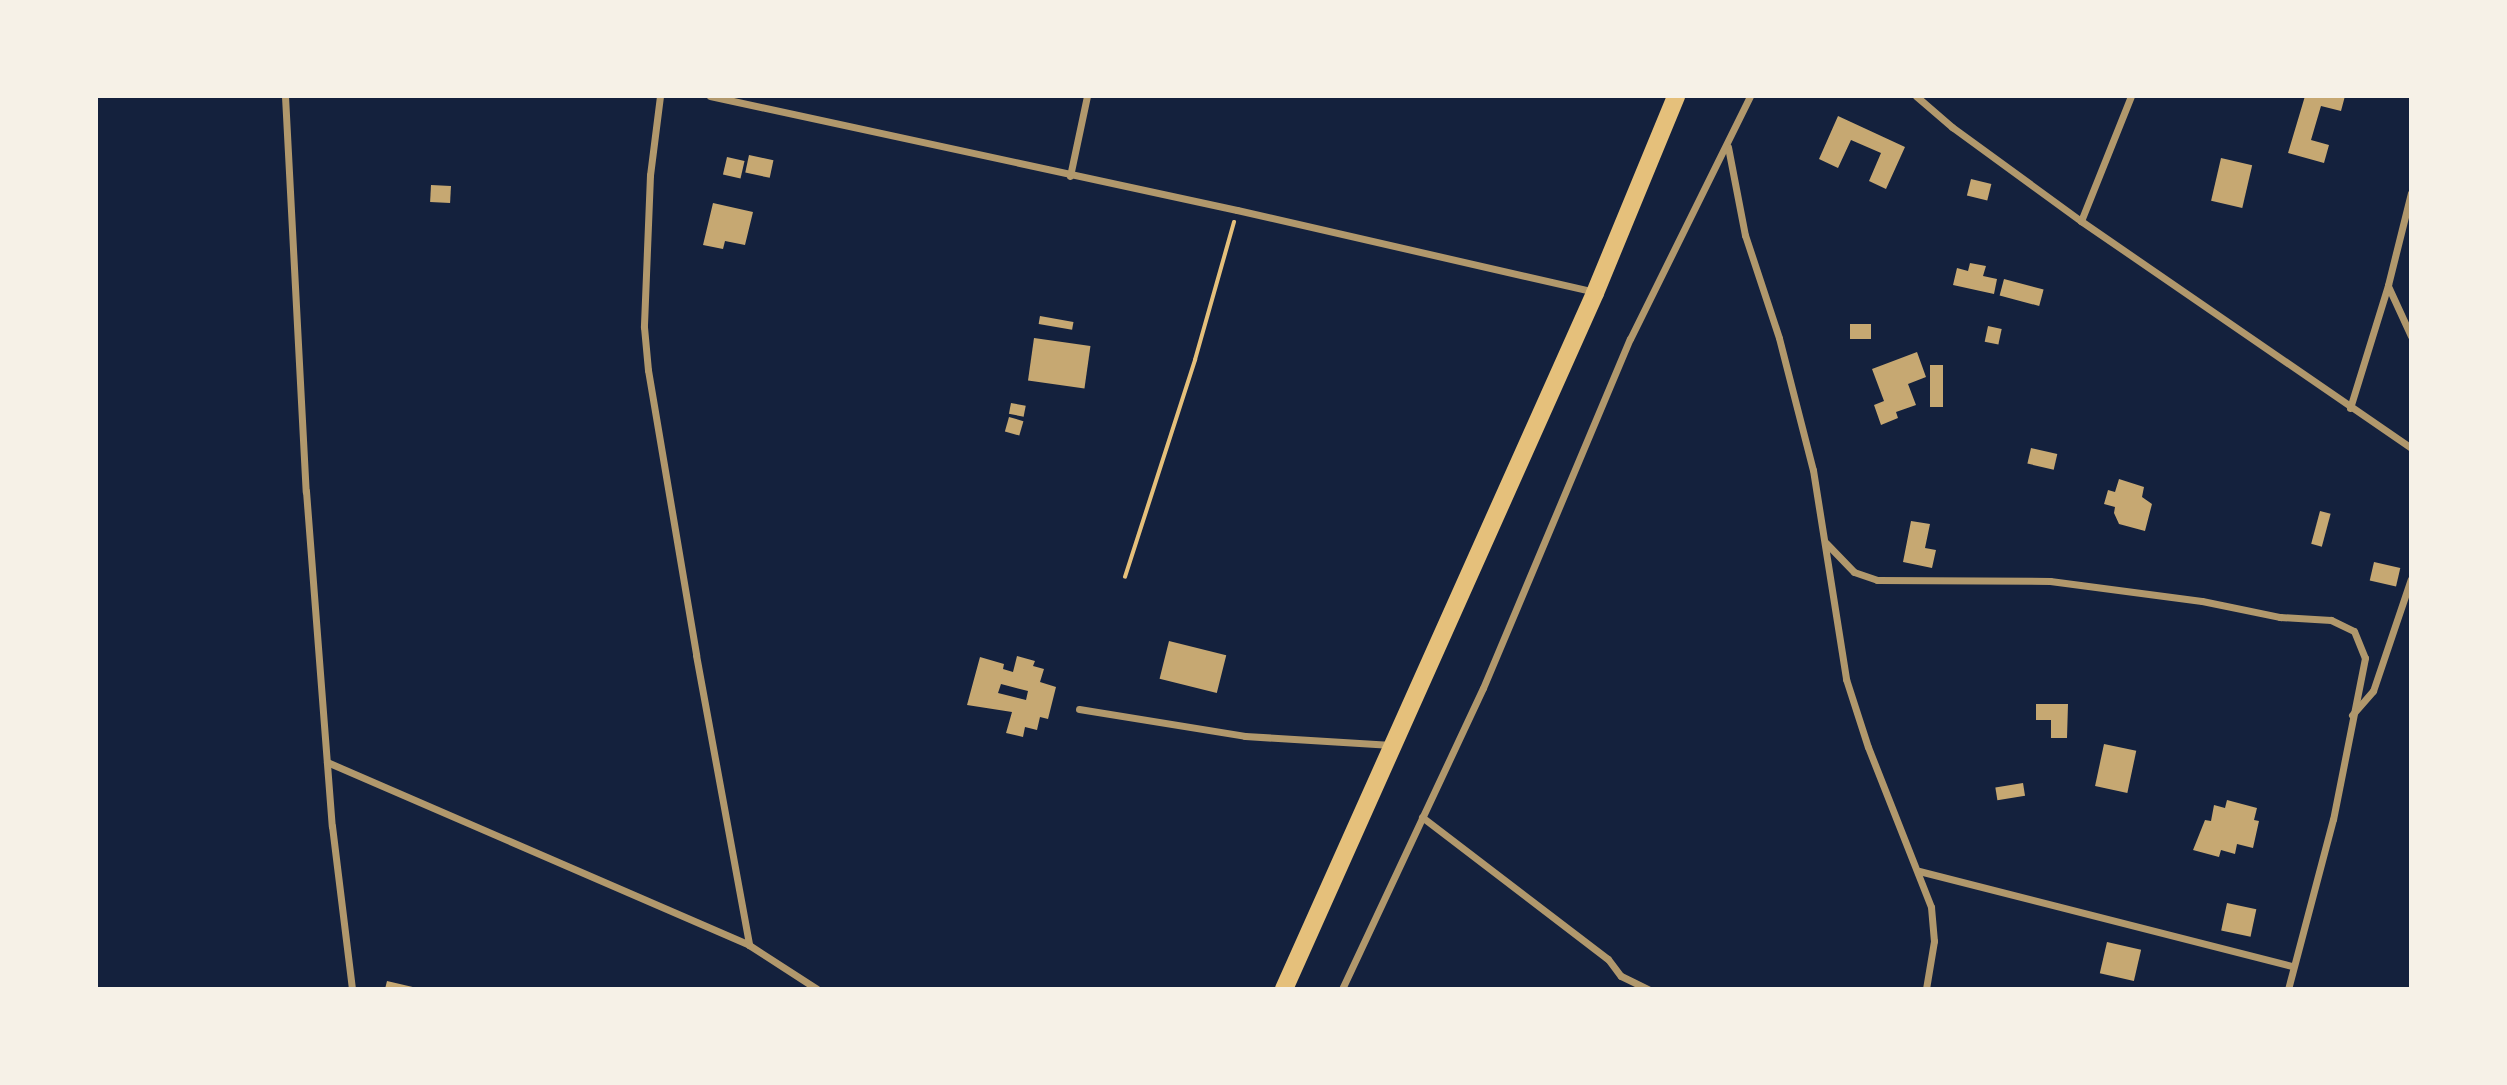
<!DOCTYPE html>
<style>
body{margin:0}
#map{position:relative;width:2507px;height:1085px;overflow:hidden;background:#14213d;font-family:Roboto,sans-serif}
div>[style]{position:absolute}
.building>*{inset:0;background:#c6a872;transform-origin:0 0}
.path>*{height:3.5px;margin:-1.75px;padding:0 1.75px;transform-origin:1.75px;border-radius:1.75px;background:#e5c07b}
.minor>*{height:7px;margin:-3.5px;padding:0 3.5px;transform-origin:3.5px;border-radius:3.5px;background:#b1986c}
.trunk>*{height:18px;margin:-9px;padding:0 9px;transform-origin:9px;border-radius:9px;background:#e5c07b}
span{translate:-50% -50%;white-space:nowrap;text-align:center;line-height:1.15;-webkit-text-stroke:6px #f6f1e7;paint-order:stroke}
.frame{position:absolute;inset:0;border:98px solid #f6f1e7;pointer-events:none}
</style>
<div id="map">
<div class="building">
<div style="clip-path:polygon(2305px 96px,2345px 96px,2341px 111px,2321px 106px,2311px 140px,2329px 145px,2324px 163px,2288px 153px)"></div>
<div style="clip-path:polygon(1838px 116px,1905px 147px,1886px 189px,1869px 181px,1881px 153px,1851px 140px,1838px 168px,1819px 159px)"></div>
<div style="left:749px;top:155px;width:25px;height:18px;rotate:12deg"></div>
<div style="left:727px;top:157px;width:18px;height:18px;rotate:13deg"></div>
<div style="left:2221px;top:158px;width:32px;height:44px;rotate:13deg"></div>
<div style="left:1971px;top:179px;width:21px;height:17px;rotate:14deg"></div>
<div style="left:431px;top:185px;width:20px;height:17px;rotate:3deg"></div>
<div style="clip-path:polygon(713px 203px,753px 212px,745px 245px,725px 241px,723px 249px,703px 245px)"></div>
<div style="clip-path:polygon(1970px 263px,1986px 266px,1983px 276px,1997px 279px,1994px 294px,1953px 285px,1957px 268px,1968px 271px)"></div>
<div style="left:2004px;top:279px;width:41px;height:17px;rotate:15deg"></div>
<div style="left:1040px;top:316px;width:34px;height:8px;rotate:10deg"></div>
<div style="left:1850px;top:324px;width:21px;height:15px"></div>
<div style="left:1988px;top:326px;width:14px;height:16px;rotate:12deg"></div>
<div style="left:1034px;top:338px;width:57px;height:43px;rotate:8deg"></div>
<div style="clip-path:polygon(1917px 352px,1926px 377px,1908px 384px,1916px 405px,1896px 412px,1898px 418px,1881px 425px,1874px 405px,1884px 401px,1872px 369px)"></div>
<div style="left:1930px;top:365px;width:13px;height:42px"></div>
<div style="left:1011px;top:403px;width:15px;height:11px;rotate:11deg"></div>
<div style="left:1009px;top:417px;width:15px;height:15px;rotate:16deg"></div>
<div style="left:2031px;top:448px;width:27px;height:16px;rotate:13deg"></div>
<div style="clip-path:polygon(2119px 479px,2144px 487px,2142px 497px,2152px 504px,2145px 531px,2119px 524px,2114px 513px,2115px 507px,2104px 504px,2108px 490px,2115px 492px)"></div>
<div style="left:2320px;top:511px;width:11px;height:34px;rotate:15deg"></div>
<div style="clip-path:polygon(1911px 521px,1930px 524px,1925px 548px,1936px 550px,1932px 568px,1903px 562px)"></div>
<div style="left:2374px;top:562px;width:27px;height:19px;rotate:13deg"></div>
<div style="left:1169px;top:641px;width:59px;height:39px;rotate:14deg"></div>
<div style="clip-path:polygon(evenodd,1017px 656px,1035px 661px,1033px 666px,1044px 669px,1040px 682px,1056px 687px,1048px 719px,1040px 717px,1037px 730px,1025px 727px,1023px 737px,1006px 733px,1012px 712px,967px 705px,980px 657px,1004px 664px,1003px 669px,1013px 672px,1017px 656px,1001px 684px,1028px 691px,1026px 700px,998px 693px,1001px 684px)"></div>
<div style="clip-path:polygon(2036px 704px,2068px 704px,2067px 738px,2051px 738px,2051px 720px,2036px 720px)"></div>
<div style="left:2104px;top:744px;width:33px;height:43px;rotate:12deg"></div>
<div style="left:2023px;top:783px;width:13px;height:28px;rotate:81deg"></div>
<div style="clip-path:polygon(2227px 800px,2257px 808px,2254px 820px,2259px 821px,2253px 848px,2237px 844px,2235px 854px,2221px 850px,2219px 857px,2193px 850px,2205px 820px,2211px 821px,2214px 805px,2225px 808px)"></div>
<div style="left:2227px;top:903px;width:30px;height:28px;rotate:12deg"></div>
<div style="left:2107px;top:942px;width:35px;height:32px;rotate:13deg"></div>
<div style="clip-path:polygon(387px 981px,417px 988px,417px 989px,385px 989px)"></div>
</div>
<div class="path">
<div style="left:1125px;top:577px;width:228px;rotate:-72.1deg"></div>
<div style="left:1195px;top:360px;width:143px;rotate:-74.2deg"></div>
</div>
<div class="minor">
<div style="left:285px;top:96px;width:396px;rotate:87deg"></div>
<div style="left:306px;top:491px;width:336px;rotate:85.6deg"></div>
<div style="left:332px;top:826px;width:164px;rotate:83deg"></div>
<div style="left:660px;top:96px;width:80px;rotate:97.2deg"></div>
<div style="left:650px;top:175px;width:152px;rotate:92.3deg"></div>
<div style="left:644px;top:327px;width:43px;rotate:84.7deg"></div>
<div style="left:648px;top:370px;width:289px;rotate:80.4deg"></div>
<div style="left:696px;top:655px;width:295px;rotate:79.6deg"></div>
<div style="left:749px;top:945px;width:81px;rotate:32.9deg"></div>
<div style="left:710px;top:96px;width:539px;rotate:12.21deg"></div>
<div style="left:1237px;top:210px;width:366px;rotate:12.9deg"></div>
<div style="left:1916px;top:96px;width:48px;rotate:40.7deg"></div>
<div style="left:1952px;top:127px;width:160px;rotate:36.1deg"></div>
<div style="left:2081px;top:221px;width:401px;rotate:34.5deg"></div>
<div style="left:1728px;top:147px;width:90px;rotate:79.1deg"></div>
<div style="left:1745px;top:235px;width:108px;rotate:71.7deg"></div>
<div style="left:1779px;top:338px;width:136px;rotate:75.6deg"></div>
<div style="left:1813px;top:470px;width:212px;rotate:81deg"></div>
<div style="left:1846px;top:679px;width:71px;rotate:72.1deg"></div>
<div style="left:1868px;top:747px;width:172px;rotate:68.5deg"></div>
<div style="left:1931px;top:907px;width:34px;rotate:85deg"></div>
<div style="left:1934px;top:941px;width:49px;rotate:99.5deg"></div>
<div style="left:1070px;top:176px;width:82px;rotate:-78deg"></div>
<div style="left:2081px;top:221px;width:135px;rotate:-68.2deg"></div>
<div style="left:2388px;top:286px;width:55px;rotate:65.3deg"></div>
<div style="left:2350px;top:408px;width:129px;rotate:-72.8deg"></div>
<div style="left:2388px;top:285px;width:95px;rotate:-76deg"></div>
<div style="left:1826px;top:543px;width:40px;rotate:46deg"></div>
<div style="left:1854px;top:572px;width:24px;rotate:19deg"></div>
<div style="left:1877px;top:580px;width:173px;rotate:0.3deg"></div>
<div style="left:2050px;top:581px;width:153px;rotate:7.5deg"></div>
<div style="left:2202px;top:601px;width:80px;rotate:11.6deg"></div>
<div style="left:2280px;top:617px;width:51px;rotate:3.4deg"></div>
<div style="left:2331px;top:620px;width:25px;rotate:26deg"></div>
<div style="left:2354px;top:631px;width:29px;rotate:68deg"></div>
<div style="left:2365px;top:658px;width:164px;rotate:101.2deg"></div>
<div style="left:2333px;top:819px;width:176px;rotate:104.8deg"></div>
<div style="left:1079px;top:709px;width:168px;rotate:9.2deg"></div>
<div style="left:1245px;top:736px;width:147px;rotate:3.5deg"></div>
<div style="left:2352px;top:715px;width:32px;rotate:-49deg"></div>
<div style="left:2373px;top:691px;width:118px;rotate:-71.3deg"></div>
<div style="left:327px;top:762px;width:460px;rotate:23.4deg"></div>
<div style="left:1422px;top:817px;width:234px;rotate:37.4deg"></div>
<div style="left:1608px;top:959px;width:21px;rotate:53deg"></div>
<div style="left:1621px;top:976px;width:30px;rotate:26deg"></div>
<div style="left:1919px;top:871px;width:386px;rotate:14.3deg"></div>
<div style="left:1342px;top:989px;width:332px;rotate:-64.9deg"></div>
<div style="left:1483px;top:688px;width:379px;rotate:-67.2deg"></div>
<div style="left:1630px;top:339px;width:271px;rotate:-63.7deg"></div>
</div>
<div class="trunk">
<div style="left:1284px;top:989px;width:762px;rotate:-65.92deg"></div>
<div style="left:1595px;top:293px;width:213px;rotate:-67.6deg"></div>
</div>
<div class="frame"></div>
</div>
